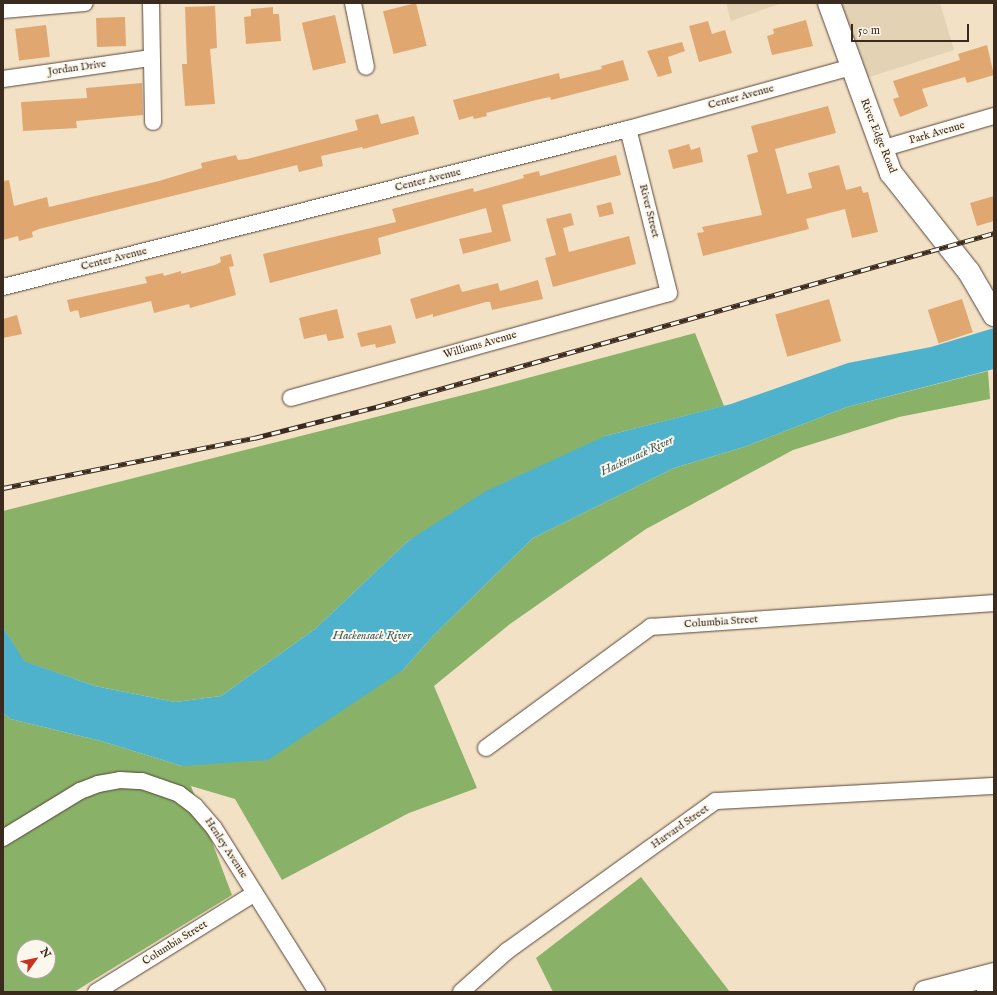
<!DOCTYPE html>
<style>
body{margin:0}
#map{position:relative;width:997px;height:995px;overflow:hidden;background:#f3e1c6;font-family:"IM FELL English",serif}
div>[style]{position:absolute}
.built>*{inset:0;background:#e3d2b4}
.forest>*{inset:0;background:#89b268}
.water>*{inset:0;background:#4eb2cc}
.building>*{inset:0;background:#e0a771;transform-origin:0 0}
.roads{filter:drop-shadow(0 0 1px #574537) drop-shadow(0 0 1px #574537)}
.street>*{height:16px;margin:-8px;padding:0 8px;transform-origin:8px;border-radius:8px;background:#fff}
.primary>*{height:22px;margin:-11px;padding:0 11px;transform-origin:11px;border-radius:11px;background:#fff}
.rail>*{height:4.5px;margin-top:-2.25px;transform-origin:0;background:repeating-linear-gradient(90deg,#fbf7ec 0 9px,#3b2a1e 0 18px);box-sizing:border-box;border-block:1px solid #3b2a1e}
span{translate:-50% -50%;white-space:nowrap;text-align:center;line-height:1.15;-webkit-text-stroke:4px #fbf7ec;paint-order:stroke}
.street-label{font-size:11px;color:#3b2a1e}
.water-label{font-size:12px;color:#425a5b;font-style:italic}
.frame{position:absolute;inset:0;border:4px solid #3b2a1e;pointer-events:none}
.north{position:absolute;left:16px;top:939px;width:40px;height:40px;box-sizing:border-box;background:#fbf7ec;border:1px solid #aea59a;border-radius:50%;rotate:57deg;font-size:11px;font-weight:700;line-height:16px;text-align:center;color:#3b2a1e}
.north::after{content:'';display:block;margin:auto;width:14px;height:18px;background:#c8321e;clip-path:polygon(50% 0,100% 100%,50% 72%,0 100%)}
.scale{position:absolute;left:851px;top:24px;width:118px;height:18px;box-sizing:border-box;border:2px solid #3b2a1e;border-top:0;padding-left:5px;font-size:12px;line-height:14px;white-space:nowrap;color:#3b2a1e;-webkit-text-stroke:3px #fbf7ec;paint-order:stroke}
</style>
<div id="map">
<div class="built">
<div style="clip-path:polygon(726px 3px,782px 3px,731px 21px)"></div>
<div style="clip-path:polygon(829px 3px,940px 3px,954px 50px,857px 81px)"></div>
</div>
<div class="forest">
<div style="clip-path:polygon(695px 333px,724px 406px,605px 436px,408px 541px,315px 629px,221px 696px,175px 702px,95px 686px,23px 661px,3px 627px,3px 511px,479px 391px)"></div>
<div style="clip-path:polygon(evenodd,988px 371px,990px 399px,899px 417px,793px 450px,646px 529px,510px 624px,434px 686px,477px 788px,409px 813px,282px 880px,235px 799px,191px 786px,232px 895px,74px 992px,3px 992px,3px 713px,11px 719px,101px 741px,182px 766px,403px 670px,433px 636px,533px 538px,674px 468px,744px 447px,847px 407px,988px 371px,24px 947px,48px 947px,48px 971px,24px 971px,24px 947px)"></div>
<div style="clip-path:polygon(641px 877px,730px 992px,553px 992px,536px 958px)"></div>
</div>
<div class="water">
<div style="clip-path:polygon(994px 328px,994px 369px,847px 407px,744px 447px,674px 468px,533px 538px,433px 636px,403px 670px,268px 760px,182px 766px,101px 741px,11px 719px,3px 713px,3px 627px,24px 661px,95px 686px,175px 702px,221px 696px,315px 629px,408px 541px,486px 491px,605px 436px,731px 404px,848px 363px,931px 347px)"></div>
</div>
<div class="building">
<div style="left:416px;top:3px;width:44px;height:34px;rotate:76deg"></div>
<div style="clip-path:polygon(215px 6px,217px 48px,210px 49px,215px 104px,185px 106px,182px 64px,187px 64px,185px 7px)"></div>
<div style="clip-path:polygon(273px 7px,273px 14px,279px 14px,281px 41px,246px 44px,244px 17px,251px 16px,251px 9px)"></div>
<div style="left:335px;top:15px;width:49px;height:34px;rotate:77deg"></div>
<div style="left:125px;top:17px;width:29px;height:29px;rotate:88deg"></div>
<div style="clip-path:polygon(806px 20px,813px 46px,772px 55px,767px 36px,774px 34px,773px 29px)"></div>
<div style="clip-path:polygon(708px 21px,712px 34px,725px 30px,732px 53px,699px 62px,689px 26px)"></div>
<div style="left:46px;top:25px;width:32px;height:31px;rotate:83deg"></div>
<div style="clip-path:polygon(682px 42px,685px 51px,668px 57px,672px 73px,658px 77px,647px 51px)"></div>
<div style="clip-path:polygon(987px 45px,994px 75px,967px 83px,965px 77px,922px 89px,928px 106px,900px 117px,893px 99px,899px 97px,893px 81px,960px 60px,958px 54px)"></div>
<div style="clip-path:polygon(623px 60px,629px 80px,551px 100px,550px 97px,536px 100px,486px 113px,487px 116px,474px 119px,473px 116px,459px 120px,453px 100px,559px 73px,560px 79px,602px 69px,601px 66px)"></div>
<div style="clip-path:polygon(142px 83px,143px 115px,76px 121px,77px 128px,23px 131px,21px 102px,87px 98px,86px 88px)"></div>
<div style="clip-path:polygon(828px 106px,836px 133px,775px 149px,787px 194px,812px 188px,808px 173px,839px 165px,846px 190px,861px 186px,863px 193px,868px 192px,878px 232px,852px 238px,845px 209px,806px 219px,809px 229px,703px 256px,697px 233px,704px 232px,702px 227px,762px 215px,747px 155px,758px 152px,751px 126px)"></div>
<div style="clip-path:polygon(378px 114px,381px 124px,414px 116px,419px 134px,363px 149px,362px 147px,321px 156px,323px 166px,299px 172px,297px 165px,39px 229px,32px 232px,33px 237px,19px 241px,18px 236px,3px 240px,3px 181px,9px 180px,14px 206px,47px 197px,49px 207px,159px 181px,202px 168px,201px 163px,236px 155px,238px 160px,247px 159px,358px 130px,355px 120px)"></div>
<div style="clip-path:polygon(689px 144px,691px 150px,700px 147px,703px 162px,673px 169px,668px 150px)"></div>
<div style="clip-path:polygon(616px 155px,621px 175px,502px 205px,511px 241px,463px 254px,459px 239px,492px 232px,486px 208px,378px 238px,381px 254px,270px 283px,263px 254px,396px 222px,392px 209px,473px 188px,474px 192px,524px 178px,523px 175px,539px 171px,540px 176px)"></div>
<div style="clip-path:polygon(994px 196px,994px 221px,977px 226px,970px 203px)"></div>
<div style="left:611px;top:202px;width:12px;height:15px;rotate:76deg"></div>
<div style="clip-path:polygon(571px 213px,574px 225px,563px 228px,569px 252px,629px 236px,636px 264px,553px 287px,545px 258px,556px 255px,546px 219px)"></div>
<div style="clip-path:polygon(231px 254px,234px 266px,229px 267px,236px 295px,190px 308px,189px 304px,154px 313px,151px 301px,80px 318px,78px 310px,70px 312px,67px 300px,147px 283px,145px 277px,163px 273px,164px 276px,181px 271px,181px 274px,215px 265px,221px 262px,220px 257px)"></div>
<div style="clip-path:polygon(538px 280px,543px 299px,492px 310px,490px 302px,486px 302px,433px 317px,433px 314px,416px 319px,410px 299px,459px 284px,462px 292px,498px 283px,500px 291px)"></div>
<div style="left:829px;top:299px;width:44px;height:56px;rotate:74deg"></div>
<div style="left:962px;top:299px;width:35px;height:36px;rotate:72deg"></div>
<div style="clip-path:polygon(337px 309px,344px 338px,328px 341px,326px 334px,304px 339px,299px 318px)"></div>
<div style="clip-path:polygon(17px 315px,22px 334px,3px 338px,3px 319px)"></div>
<div style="clip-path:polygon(391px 325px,396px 343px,376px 348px,375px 344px,361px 347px,357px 333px)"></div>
</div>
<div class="roads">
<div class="street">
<div style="left:151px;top:3px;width:119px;rotate:89deg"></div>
<div style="left:353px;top:3px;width:65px;rotate:78.5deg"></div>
<div style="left:3px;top:10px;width:82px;rotate:-4.9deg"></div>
<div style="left:3px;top:79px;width:148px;rotate:-8.1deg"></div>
<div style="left:881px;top:149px;width:118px;rotate:-16.3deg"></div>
<div style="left:3px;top:287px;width:645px;rotate:-14.19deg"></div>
<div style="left:628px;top:129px;width:232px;rotate:-15.5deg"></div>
<div style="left:291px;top:398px;width:392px;rotate:-15.5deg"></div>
<div style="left:669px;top:293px;width:169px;rotate:-104deg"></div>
<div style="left:486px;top:748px;width:205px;rotate:-36.3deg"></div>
<div style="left:651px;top:627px;width:344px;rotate:-4deg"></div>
<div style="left:3px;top:838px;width:90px;rotate:-31.4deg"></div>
<div style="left:80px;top:791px;width:19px;rotate:-21deg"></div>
<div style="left:98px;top:784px;width:22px;rotate:-10deg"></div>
<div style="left:120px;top:780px;width:22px;rotate:3deg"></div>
<div style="left:142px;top:781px;width:39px;rotate:19deg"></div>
<div style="left:179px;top:794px;width:20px;rotate:37deg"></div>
<div style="left:195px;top:806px;width:29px;rotate:49deg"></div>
<div style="left:214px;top:828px;width:194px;rotate:57.9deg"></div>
<div style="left:979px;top:978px;width:16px;rotate:60deg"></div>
<div style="left:96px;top:992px;width:187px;rotate:-31.9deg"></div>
<div style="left:461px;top:992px;width:62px;rotate:-41.7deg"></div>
<div style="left:507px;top:951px;width:257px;rotate:-35.7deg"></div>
<div style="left:716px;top:801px;width:278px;rotate:-3.1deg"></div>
</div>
<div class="primary">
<div style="left:829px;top:3px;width:181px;rotate:70deg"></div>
<div style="left:891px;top:173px;width:126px;rotate:51.8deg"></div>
<div style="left:969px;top:272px;width:50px;rotate:59.8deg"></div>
<div style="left:925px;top:992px;width:71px;rotate:-14.6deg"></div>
</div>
</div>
<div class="rail">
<div style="left:3px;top:488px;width:256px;rotate:-11.3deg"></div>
<div style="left:254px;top:438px;width:126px;rotate:-14.3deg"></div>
<div style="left:376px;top:407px;width:642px;rotate:-15.72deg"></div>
</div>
<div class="street-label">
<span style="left:77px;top:68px;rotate:-8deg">Jordan Drive</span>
<span style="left:741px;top:97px;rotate:-15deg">Center Avenue</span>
<span style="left:937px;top:133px;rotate:-16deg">Park Avenue</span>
<span style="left:878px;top:136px;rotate:68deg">River Edge Road</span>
<span style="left:428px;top:180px;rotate:-14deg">Center Avenue</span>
<span style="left:649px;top:211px;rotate:76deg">River Street</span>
<span style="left:114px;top:259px;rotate:-14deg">Center Avenue</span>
<span style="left:480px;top:345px;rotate:-16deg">Williams Avenue</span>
<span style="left:721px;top:622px;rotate:-4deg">Columbia Street</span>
<span style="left:680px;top:827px;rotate:-35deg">Harvard Street</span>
<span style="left:226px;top:848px;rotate:57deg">Henley Avenue</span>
<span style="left:175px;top:943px;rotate:-32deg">Columbia Street</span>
</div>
<div class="water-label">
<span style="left:637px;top:456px;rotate:-25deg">Hackensack River</span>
<span style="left:372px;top:636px">Hackensack River</span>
</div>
<div class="frame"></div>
<div class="north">N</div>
<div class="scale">50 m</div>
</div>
